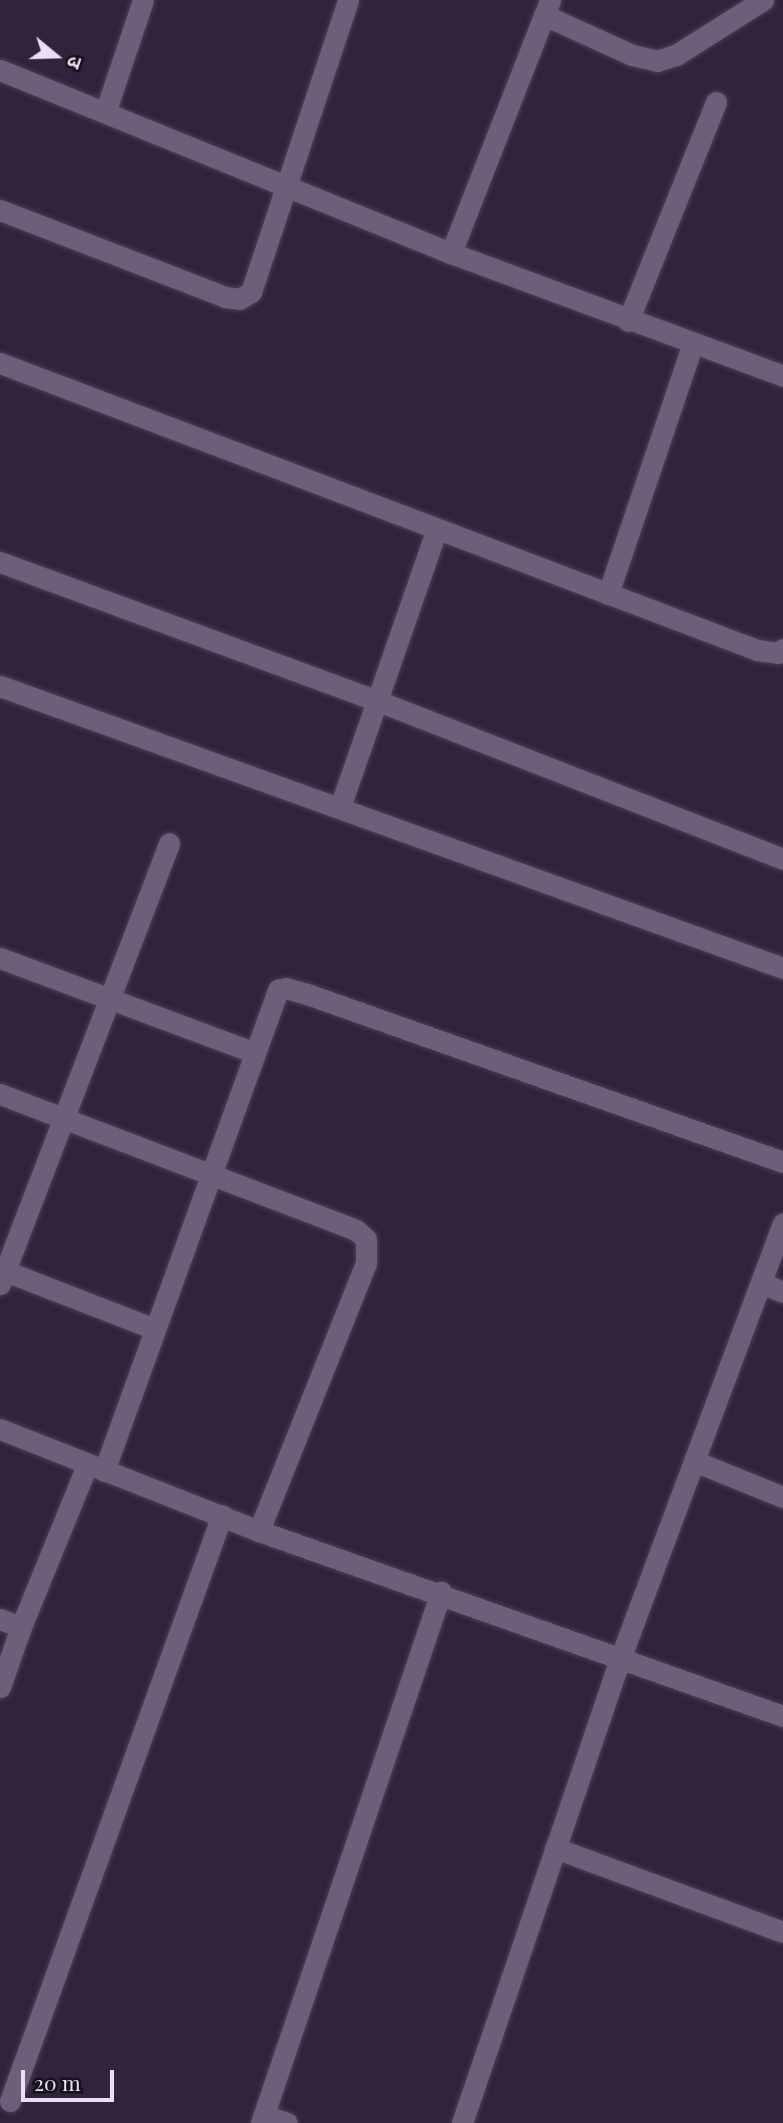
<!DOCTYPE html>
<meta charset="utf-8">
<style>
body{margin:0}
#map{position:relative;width:783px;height:2123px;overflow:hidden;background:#31233c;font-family:"Playfair Display","Noto Sans Devanagari",serif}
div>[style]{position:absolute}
.roads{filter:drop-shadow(0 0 2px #4b3f54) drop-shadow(0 0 2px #4b3f54)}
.minor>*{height:21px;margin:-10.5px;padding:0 10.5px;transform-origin:10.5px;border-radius:10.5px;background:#6d5e79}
span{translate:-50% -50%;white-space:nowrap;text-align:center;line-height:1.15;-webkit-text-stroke:6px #16101a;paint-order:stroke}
.north{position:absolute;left:21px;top:21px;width:70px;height:70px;-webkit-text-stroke:5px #16101a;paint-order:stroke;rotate:109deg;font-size:19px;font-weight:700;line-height:28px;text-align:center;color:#e9e0f1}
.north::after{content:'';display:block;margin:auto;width:24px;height:32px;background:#e9e0f1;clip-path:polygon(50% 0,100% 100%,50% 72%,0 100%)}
.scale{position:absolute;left:21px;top:2070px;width:93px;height:32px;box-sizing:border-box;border:4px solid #e9e0f1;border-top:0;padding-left:9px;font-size:21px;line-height:24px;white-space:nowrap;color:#e9e0f1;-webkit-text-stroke:5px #16101a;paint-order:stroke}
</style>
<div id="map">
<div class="roads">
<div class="minor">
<div style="left:544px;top:15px;width:97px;rotate:24.4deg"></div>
<div style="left:632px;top:55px;width:26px;rotate:13deg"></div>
<div style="left:657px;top:61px;width:20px;rotate:-18deg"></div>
<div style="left:676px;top:55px;width:103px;rotate:-32.3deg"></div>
<div style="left:0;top:70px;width:487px;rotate:22.1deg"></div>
<div style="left:451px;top:253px;width:354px;rotate:20.3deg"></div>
<div style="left:106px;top:110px;width:116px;rotate:-71.4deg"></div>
<div style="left:0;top:210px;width:241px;rotate:21.1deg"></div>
<div style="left:225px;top:297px;width:14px;rotate:8deg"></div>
<div style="left:239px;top:299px;width:14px;rotate:-30deg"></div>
<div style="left:251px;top:292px;width:308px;rotate:-71.6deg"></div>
<div style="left:451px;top:253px;width:272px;rotate:-68.6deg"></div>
<div style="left:628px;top:321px;width:236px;rotate:-68.1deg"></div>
<div style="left:0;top:363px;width:810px;rotate:20.76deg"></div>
<div style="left:757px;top:650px;width:21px;rotate:8deg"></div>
<div style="left:778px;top:653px;width:6px;rotate:-39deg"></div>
<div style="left:0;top:562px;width:403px;rotate:20.2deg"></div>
<div style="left:378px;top:701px;width:435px;rotate:21.3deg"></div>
<div style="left:608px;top:594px;width:262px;rotate:-71.3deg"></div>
<div style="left:0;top:686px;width:832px;rotate:19.81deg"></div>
<div style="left:340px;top:807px;width:294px;rotate:-70.8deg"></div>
<div style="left:0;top:958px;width:272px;rotate:20.4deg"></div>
<div style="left:0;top:1094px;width:381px;rotate:20.9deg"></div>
<div style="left:356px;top:1230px;width:13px;rotate:42deg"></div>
<div style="left:366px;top:1239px;width:24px;rotate:90deg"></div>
<div style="left:366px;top:1263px;width:289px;rotate:111.8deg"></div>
<div style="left:0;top:1269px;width:166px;rotate:21.2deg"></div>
<div style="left:761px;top:1283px;width:24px;rotate:22deg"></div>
<div style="left:0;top:1284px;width:472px;rotate:-69deg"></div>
<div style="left:0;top:1429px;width:278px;rotate:21.5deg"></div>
<div style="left:259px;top:1531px;width:556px;rotate:19.45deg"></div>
<div style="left:694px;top:1461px;width:96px;rotate:22deg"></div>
<div style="left:104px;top:1471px;width:512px;rotate:-70.11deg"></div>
<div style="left:278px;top:990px;width:8px;rotate:-14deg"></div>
<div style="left:286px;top:988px;width:22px;rotate:16deg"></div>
<div style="left:307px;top:994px;width:505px;rotate:19.44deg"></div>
<div style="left:0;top:1619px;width:22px;rotate:21deg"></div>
<div style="left:21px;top:1627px;width:175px;rotate:-67.8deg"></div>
<div style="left:0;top:1687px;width:64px;rotate:-70.7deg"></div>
<div style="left:555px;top:1848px;width:243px;rotate:20.2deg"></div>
<div style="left:10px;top:2101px;width:623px;rotate:-70.11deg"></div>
<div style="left:264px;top:2115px;width:24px;rotate:19deg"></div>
<div style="left:261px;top:2123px;width:561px;rotate:-71.27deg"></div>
<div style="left:462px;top:2123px;width:490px;rotate:-71.2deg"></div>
<div style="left:620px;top:1659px;width:465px;rotate:-69.5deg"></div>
</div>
</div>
<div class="north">उ</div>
<div class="scale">20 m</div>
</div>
